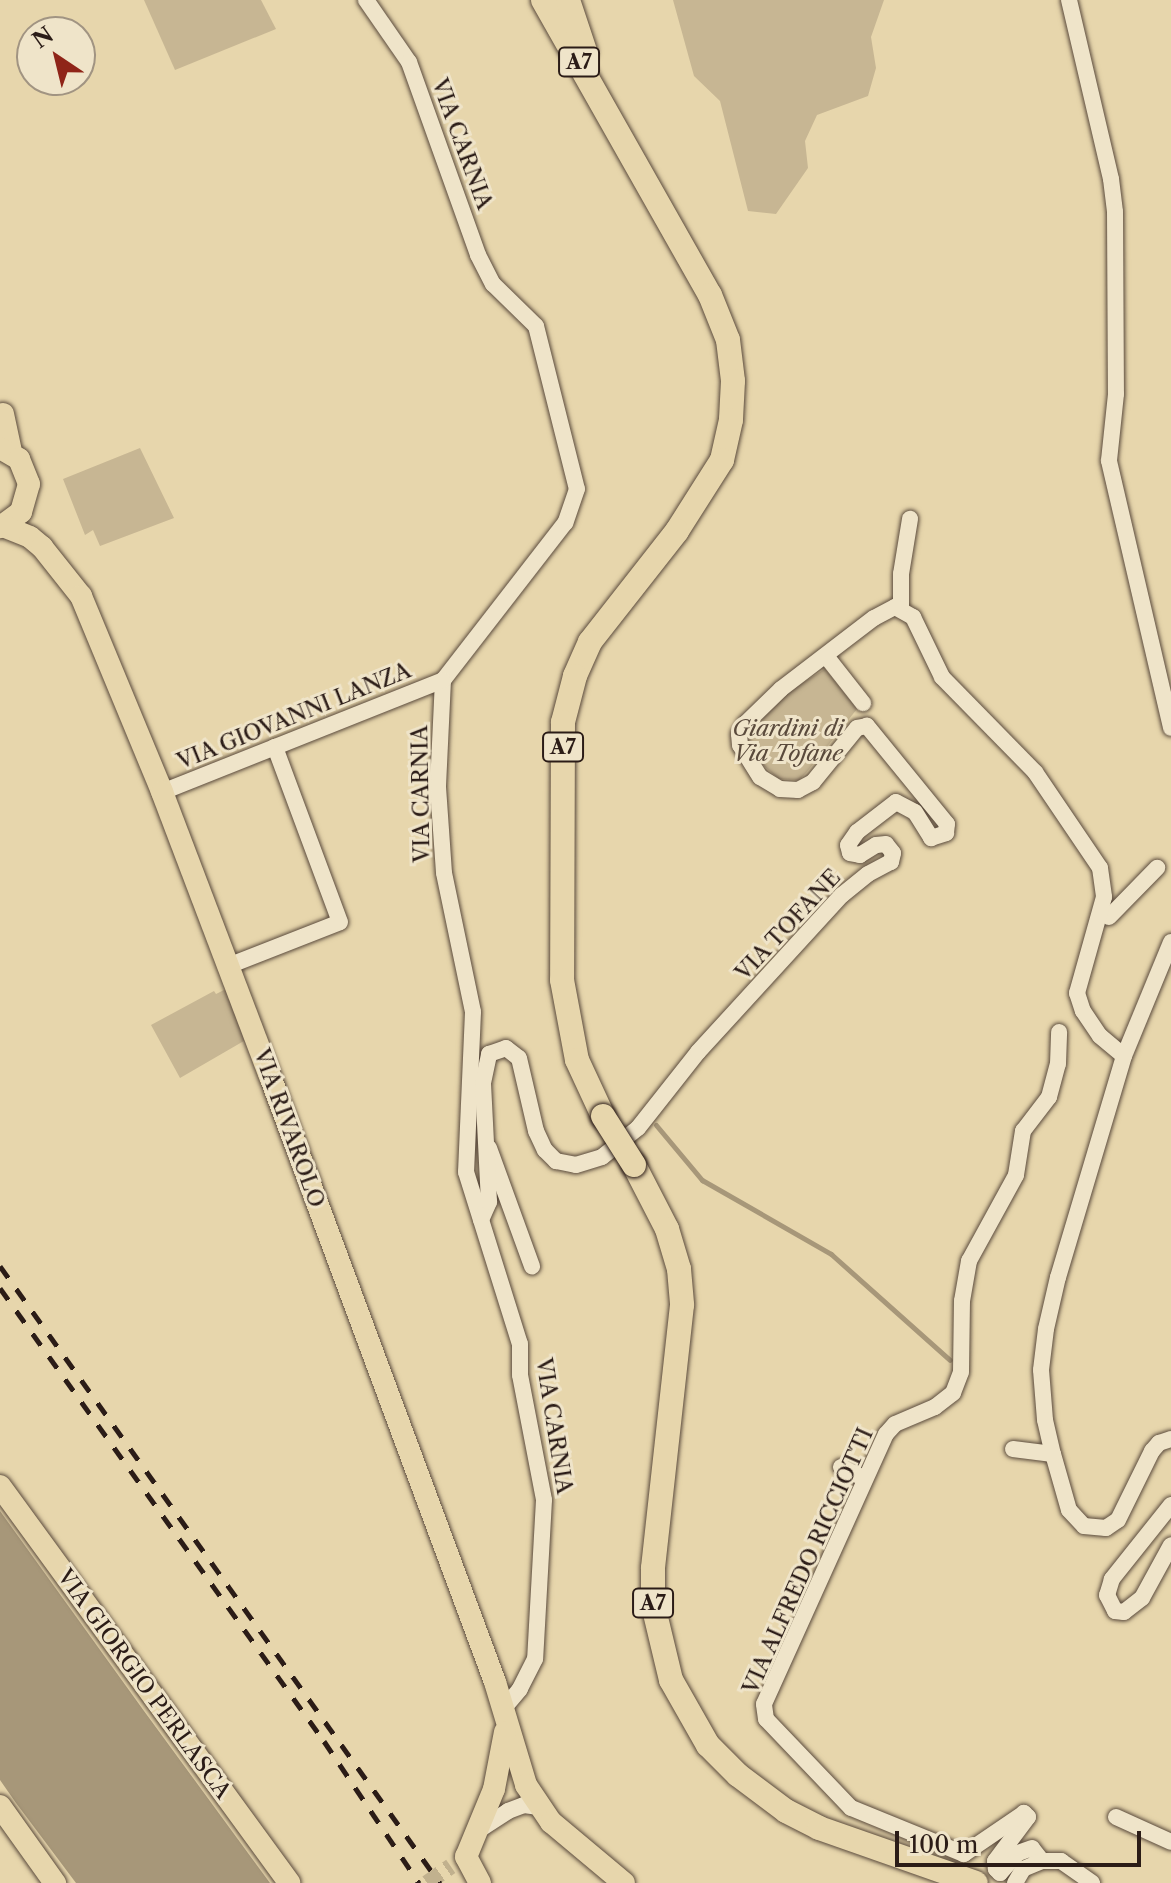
<!DOCTYPE html>
<style>
body{margin:0}
#map{position:relative;width:1171px;height:1883px;overflow:hidden;background:#e7d6ac;font-family:"Libre Caslon Text",serif}
div>[style]{position:absolute}
.green>*{inset:0;background:#c7b693}
.water>*{inset:0;background:#a79779}
.stream>*{height:5px;margin:-2.5px;padding:0 2.5px;transform-origin:2.5px;border-radius:2.5px;background:#a79779}
.minor-tunnel>*{height:16px;margin-top:-8px;transform-origin:0;background:repeating-linear-gradient(90deg,#c1b18e 0 16px,transparent 0 24px)}
.roads{filter:drop-shadow(0 0 2px #5a4a3c) drop-shadow(0 0 2px #5a4a3c)}
.minor>*{height:16px;margin:-8px;padding:0 8px;transform-origin:8px;border-radius:8px;background:#efe4c9}
.major>*{height:22px;margin:-11px;padding:0 11px;transform-origin:11px;border-radius:11px;background:#e7d6ac}
.highway>*{height:24px;margin:-12px;padding:0 12px;transform-origin:12px;border-radius:12px;background:#e7d6ac}
.rail>*{height:5px;margin-top:-2.5px;transform-origin:0;background:repeating-linear-gradient(90deg,#2b1c17 0 14px,transparent 0 28px)}
.bridges{filter:drop-shadow(0 0 2px #2b1c17) drop-shadow(0 0 2px #2b1c17)}
.highway-bridge>*{height:24px;margin:-12px;padding:0 12px;transform-origin:12px;border-radius:12px;background:#e7d6ac}
span{translate:-50% -50%;white-space:nowrap;text-align:center;line-height:1.15;-webkit-text-stroke:6px #efe4c9;paint-order:stroke}
.shield-label span{padding:2px 6px;background:#efe4c9;border:2px solid;border-radius:6px;-webkit-text-stroke-width:0}
.shield-label{font-size:20px;color:#2b1c17;font-weight:700}
.street-label{font-size:22px;color:#2b1c17}
.park-label{font-size:22px;color:#5a4a3c;font-style:italic}
.north{position:absolute;left:16px;top:16px;width:80px;height:80px;box-sizing:border-box;background:#efe4c9;border:2px solid #a19482;border-radius:50%;rotate:325deg;font-size:22px;font-weight:700;line-height:32px;text-align:center;color:#2b1c17}
.north::after{content:'';display:block;margin:auto;width:28px;height:36px;background:#8f2418;clip-path:polygon(50% 0,100% 100%,50% 72%,0 100%)}
.scale{position:absolute;left:895px;top:1831px;width:246px;height:36px;box-sizing:border-box;border:4px solid #2b1c17;border-top:0;padding-left:10px;font-size:24px;line-height:28px;white-space:nowrap;color:#2b1c17;-webkit-text-stroke:6px #efe4c9;paint-order:stroke}
</style>
<div id="map">
<div class="green">
<div style="clip-path:polygon(144px 0,261px 0,276px 29px,175px 70px)"></div>
<div style="clip-path:polygon(673px 0,884px 0,871px 37px,876px 68px,868px 96px,817px 115px,805px 141px,808px 168px,776px 214px,748px 211px,720px 101px,694px 76px)"></div>
<div style="clip-path:polygon(140px 448px,174px 518px,100px 546px,93px 530px,85px 535px,63px 479px)"></div>
<div style="clip-path:polygon(825px 669px,857px 709px,806px 773px,799px 780px,779px 779px,756px 759px,746px 736px,788px 692px)"></div>
<div style="clip-path:polygon(228px 988px,249px 1038px,180px 1078px,151px 1025px,214px 991px,216px 994px)"></div>
</div>
<div class="water">
<div style="clip-path:polygon(0 1511px,144px 1711px,270px 1883px,76px 1883px,16px 1803px,0 1780px)"></div>
</div>
<div class="stream">
<div style="left:656px;top:1125px;width:72px;rotate:50.1deg"></div>
<div style="left:702px;top:1180px;width:149px;rotate:29.8deg"></div>
<div style="left:831px;top:1254px;width:159px;rotate:41.7deg"></div>
</div>
<div class="minor-tunnel">
<div style="left:427px;top:1883px;width:29px;rotate:-35deg"></div>
</div>
<div class="roads">
<div class="minor">
<div style="left:366px;top:0;width:75px;rotate:55.3deg"></div>
<div style="left:409px;top:62px;width:205px;rotate:70.3deg"></div>
<div style="left:478px;top:255px;width:33px;rotate:63deg"></div>
<div style="left:493px;top:284px;width:60px;rotate:44.3deg"></div>
<div style="left:536px;top:326px;width:168px;rotate:75.9deg"></div>
<div style="left:577px;top:489px;width:36px;rotate:109deg"></div>
<div style="left:565px;top:523px;width:199px;rotate:127.8deg"></div>
<div style="left:443px;top:680px;width:107px;rotate:92.7deg"></div>
<div style="left:438px;top:787px;width:86px;rotate:86deg"></div>
<div style="left:444px;top:873px;width:142px;rotate:78.2deg"></div>
<div style="left:473px;top:1012px;width:160px;rotate:92.5deg"></div>
<div style="left:466px;top:1172px;width:180px;rotate:72.6deg"></div>
<div style="left:520px;top:1344px;width:31px;rotate:90deg"></div>
<div style="left:520px;top:1375px;width:127px;rotate:79.1deg"></div>
<div style="left:544px;top:1500px;width:159px;rotate:93.2deg"></div>
<div style="left:535px;top:1659px;width:34px;rotate:117deg"></div>
<div style="left:520px;top:1689px;width:26px;rotate:130deg"></div>
<div style="left:1069px;top:0;width:184px;rotate:76.8deg"></div>
<div style="left:1111px;top:179px;width:33px;rotate:83deg"></div>
<div style="left:1115px;top:212px;width:182px;rotate:89.7deg"></div>
<div style="left:1116px;top:394px;width:67px;rotate:96deg"></div>
<div style="left:1109px;top:461px;width:274px;rotate:76.9deg"></div>
<div style="left:901px;top:608px;width:34px;rotate:-90deg"></div>
<div style="left:901px;top:574px;width:56px;rotate:-80.7deg"></div>
<div style="left:826px;top:656px;width:60px;rotate:51.8deg"></div>
<div style="left:162px;top:792px;width:302px;rotate:-21.7deg"></div>
<div style="left:1109px;top:917px;width:69px;rotate:-45.6deg"></div>
<div style="left:1171px;top:942px;width:123px;rotate:112.4deg"></div>
<div style="left:1124px;top:1056px;width:231px;rotate:106.6deg"></div>
<div style="left:1058px;top:1277px;width:53px;rotate:103deg"></div>
<div style="left:1046px;top:1329px;width:41px;rotate:97deg"></div>
<div style="left:1041px;top:1370px;width:50px;rotate:85.4deg"></div>
<div style="left:1045px;top:1420px;width:35px;rotate:77deg"></div>
<div style="left:1053px;top:1454px;width:58px;rotate:74.1deg"></div>
<div style="left:1069px;top:1510px;width:22px;rotate:47deg"></div>
<div style="left:1084px;top:1526px;width:22px;rotate:5deg"></div>
<div style="left:1106px;top:1528px;width:14px;rotate:-34deg"></div>
<div style="left:1118px;top:1520px;width:77px;rotate:-63.8deg"></div>
<div style="left:1152px;top:1451px;width:11px;rotate:-49deg"></div>
<div style="left:1159px;top:1443px;width:13px;rotate:-18deg"></div>
<div style="left:228px;top:966px;width:120px;rotate:-21.4deg"></div>
<div style="left:340px;top:922px;width:187px;rotate:-110.4deg"></div>
<div style="left:489px;top:1148px;width:126px;rotate:70deg"></div>
<div style="left:481px;top:1220px;width:20px;rotate:-66deg"></div>
<div style="left:489px;top:1202px;width:119px;rotate:-92.9deg"></div>
<div style="left:483px;top:1083px;width:30px;rotate:-78deg"></div>
<div style="left:489px;top:1054px;width:18px;rotate:-19deg"></div>
<div style="left:506px;top:1048px;width:16px;rotate:38deg"></div>
<div style="left:519px;top:1058px;width:75px;rotate:76.9deg"></div>
<div style="left:536px;top:1131px;width:21px;rotate:65deg"></div>
<div style="left:545px;top:1150px;width:16px;rotate:45deg"></div>
<div style="left:556px;top:1161px;width:20px;rotate:11deg"></div>
<div style="left:576px;top:1165px;width:27px;rotate:-17deg"></div>
<div style="left:602px;top:1157px;width:46px;rotate:-38.9deg"></div>
<div style="left:638px;top:1128px;width:97px;rotate:-51.7deg"></div>
<div style="left:698px;top:1052px;width:213px;rotate:-47.5deg"></div>
<div style="left:842px;top:895px;width:33px;rotate:-39deg"></div>
<div style="left:868px;top:874px;width:26px;rotate:-28deg"></div>
<div style="left:891px;top:862px;width:9px;rotate:-77deg"></div>
<div style="left:893px;top:853px;width:11px;rotate:-128deg"></div>
<div style="left:886px;top:844px;width:10px;rotate:174deg"></div>
<div style="left:876px;top:845px;width:19px;rotate:148deg"></div>
<div style="left:860px;top:855px;width:10px;rotate:-169deg"></div>
<div style="left:850px;top:853px;width:8px;rotate:-104deg"></div>
<div style="left:848px;top:845px;width:16px;rotate:-55deg"></div>
<div style="left:857px;top:832px;width:49px;rotate:-37.6deg"></div>
<div style="left:896px;top:802px;width:21px;rotate:28deg"></div>
<div style="left:915px;top:812px;width:31px;rotate:58deg"></div>
<div style="left:931px;top:838px;width:16px;rotate:-18deg"></div>
<div style="left:946px;top:833px;width:9px;rotate:-84deg"></div>
<div style="left:947px;top:824px;width:127px;rotate:-129.2deg"></div>
<div style="left:867px;top:726px;width:10px;rotate:169deg"></div>
<div style="left:857px;top:728px;width:70px;rotate:129.2deg"></div>
<div style="left:813px;top:782px;width:17px;rotate:152deg"></div>
<div style="left:798px;top:790px;width:18px;rotate:-177deg"></div>
<div style="left:780px;top:789px;width:23px;rotate:-149deg"></div>
<div style="left:760px;top:777px;width:38px;rotate:-122deg"></div>
<div style="left:740px;top:745px;width:11px;rotate:-95deg"></div>
<div style="left:739px;top:734px;width:12px;rotate:-59deg"></div>
<div style="left:745px;top:724px;width:50px;rotate:-44.2deg"></div>
<div style="left:781px;top:689px;width:117px;rotate:-37.4deg"></div>
<div style="left:874px;top:618px;width:24px;rotate:-28deg"></div>
<div style="left:895px;top:607px;width:21px;rotate:29deg"></div>
<div style="left:913px;top:617px;width:67px;rotate:64.2deg"></div>
<div style="left:942px;top:677px;width:133px;rotate:45.6deg"></div>
<div style="left:1035px;top:772px;width:116px;rotate:55.9deg"></div>
<div style="left:1100px;top:868px;width:29px;rotate:82deg"></div>
<div style="left:1104px;top:897px;width:100px;rotate:105.7deg"></div>
<div style="left:1077px;top:993px;width:19px;rotate:72deg"></div>
<div style="left:1083px;top:1011px;width:30px;rotate:56deg"></div>
<div style="left:1100px;top:1036px;width:31px;rotate:40deg"></div>
<div style="left:1013px;top:1449px;width:40px;rotate:7.1deg"></div>
<div style="left:841px;top:1467px;width:25px;rotate:26deg"></div>
<div style="left:1171px;top:1505px;width:95px;rotate:128.6deg"></div>
<div style="left:1112px;top:1579px;width:17px;rotate:107deg"></div>
<div style="left:1107px;top:1595px;width:18px;rotate:63deg"></div>
<div style="left:1115px;top:1611px;width:9px;rotate:6deg"></div>
<div style="left:1124px;top:1612px;width:23px;rotate:-38deg"></div>
<div style="left:1142px;top:1598px;width:60px;rotate:-61.3deg"></div>
<div style="left:1116px;top:1817px;width:60px;rotate:24.4deg"></div>
<div style="left:479px;top:1830px;width:35px;rotate:-33deg"></div>
<div style="left:508px;top:1811px;width:17px;rotate:-21deg"></div>
<div style="left:524px;top:1805px;width:15px;rotate:8deg"></div>
<div style="left:1042px;top:1861px;width:16px;rotate:-128deg"></div>
<div style="left:1032px;top:1848px;width:15px;rotate:160deg"></div>
<div style="left:1018px;top:1853px;width:27px;rotate:132deg"></div>
<div style="left:1000px;top:1873px;width:6px;rotate:-135deg"></div>
<div style="left:996px;top:1869px;width:8px;rotate:-97deg"></div>
<div style="left:995px;top:1861px;width:55px;rotate:-53.1deg"></div>
<div style="left:1028px;top:1817px;width:6px;rotate:-135deg"></div>
<div style="left:1024px;top:1813px;width:73px;rotate:145.7deg"></div>
<div style="left:964px;top:1854px;width:122px;rotate:-157.8deg"></div>
<div style="left:851px;top:1808px;width:123px;rotate:-133.7deg"></div>
<div style="left:766px;top:1719px;width:15px;rotate:-98deg"></div>
<div style="left:764px;top:1704px;width:296px;rotate:-65.7deg"></div>
<div style="left:886px;top:1434px;width:13px;rotate:-48deg"></div>
<div style="left:895px;top:1424px;width:43px;rotate:-23deg"></div>
<div style="left:935px;top:1407px;width:23px;rotate:-38deg"></div>
<div style="left:953px;top:1393px;width:22px;rotate:-69deg"></div>
<div style="left:961px;top:1372px;width:71px;rotate:-89.2deg"></div>
<div style="left:962px;top:1301px;width:41px;rotate:-80.1deg"></div>
<div style="left:969px;top:1261px;width:98px;rotate:-61.3deg"></div>
<div style="left:1016px;top:1175px;width:45px;rotate:-81deg"></div>
<div style="left:1023px;top:1131px;width:43px;rotate:-52.6deg"></div>
<div style="left:1049px;top:1097px;width:34px;rotate:-75deg"></div>
<div style="left:1058px;top:1064px;width:32px;rotate:-88deg"></div>
<div style="left:1015px;top:1883px;width:16px;rotate:-60deg"></div>
<div style="left:1023px;top:1869px;width:21px;rotate:-23deg"></div>
<div style="left:1042px;top:1861px;width:19px"></div>
<div style="left:1061px;top:1861px;width:38px;rotate:35deg"></div>
</div>
<div class="major">
<div style="left:3px;top:414px;width:40px;rotate:78deg"></div>
<div style="left:0;top:448px;width:22px;rotate:30deg"></div>
<div style="left:19px;top:459px;width:27px;rotate:68deg"></div>
<div style="left:29px;top:484px;width:29px;rotate:106deg"></div>
<div style="left:21px;top:512px;width:26px;rotate:144deg"></div>
<div style="left:3px;top:526px;width:29px;rotate:22deg"></div>
<div style="left:30px;top:537px;width:16px;rotate:40deg"></div>
<div style="left:42px;top:547px;width:63px;rotate:51.5deg"></div>
<div style="left:81px;top:596px;width:212px;rotate:67.5deg"></div>
<div style="left:162px;top:792px;width:304px;rotate:69.2deg"></div>
<div style="left:270px;top:1076px;width:646px;rotate:69.63deg"></div>
<div style="left:495px;top:1682px;width:108px;rotate:73.2deg"></div>
<div style="left:526px;top:1785px;width:45px;rotate:56deg"></div>
<div style="left:551px;top:1822px;width:95px;rotate:39.9deg"></div>
<div style="left:0;top:1486px;width:491px;rotate:53.9deg"></div>
<div style="left:0;top:1806px;width:95px;rotate:54.5deg"></div>
<div style="left:480px;top:1883px;width:30px;rotate:-118deg"></div>
<div style="left:466px;top:1857px;width:74px;rotate:-67.6deg"></div>
<div style="left:494px;top:1789px;width:58px;rotate:-79.1deg"></div>
</div>
<div class="highway">
<div style="left:543px;top:0;width:339px;rotate:60.5deg"></div>
<div style="left:710px;top:295px;width:48px;rotate:68.2deg"></div>
<div style="left:728px;top:340px;width:41px;rotate:83deg"></div>
<div style="left:733px;top:381px;width:39px;rotate:93deg"></div>
<div style="left:731px;top:420px;width:41px;rotate:102.7deg"></div>
<div style="left:722px;top:460px;width:84px;rotate:122.4deg"></div>
<div style="left:677px;top:531px;width:141px;rotate:128.1deg"></div>
<div style="left:590px;top:642px;width:37px;rotate:114deg"></div>
<div style="left:575px;top:676px;width:48px;rotate:104.6deg"></div>
<div style="left:563px;top:722px;width:258px;rotate:90.2deg"></div>
<div style="left:562px;top:980px;width:81px;rotate:79.4deg"></div>
<div style="left:577px;top:1060px;width:62px;rotate:65.1deg"></div>
<div style="left:568px;top:0;width:54px;rotate:71.6deg"></div>
<div style="left:634px;top:1165px;width:72px;rotate:62.7deg"></div>
<div style="left:667px;top:1229px;width:42px;rotate:73.3deg"></div>
<div style="left:679px;top:1269px;width:36px;rotate:85deg"></div>
<div style="left:682px;top:1305px;width:265px;rotate:96.3deg"></div>
<div style="left:653px;top:1568px;width:37px;rotate:90deg"></div>
<div style="left:653px;top:1605px;width:77px;rotate:76.5deg"></div>
<div style="left:671px;top:1680px;width:75px;rotate:60.4deg"></div>
<div style="left:708px;top:1745px;width:42px;rotate:45deg"></div>
<div style="left:738px;top:1775px;width:60px;rotate:36.9deg"></div>
<div style="left:786px;top:1811px;width:37px;rotate:27deg"></div>
<div style="left:819px;top:1828px;width:166px;rotate:19.3deg"></div>
</div>
</div>
<div class="rail">
<div style="left:0;top:1266px;width:758px;rotate:54.51deg"></div>
<div style="left:0;top:1288px;width:557px;rotate:54.43deg"></div>
<div style="left:324px;top:1741px;width:171px;rotate:56.2deg"></div>
</div>
<div class="bridges">
<div class="highway-bridge">
<div style="left:603px;top:1116px;width:58px;rotate:57.7deg"></div>
</div>
</div>
<div class="shield-label">
<span style="left:579px;top:62px">A7</span>
<span style="left:563px;top:747px">A7</span>
<span style="left:653px;top:1603px">A7</span>
</div>
<div class="street-label">
<span style="left:462px;top:144px;rotate:70deg">VIA CARNIA</span>
<span style="left:294px;top:716px;rotate:-22deg">VIA GIOVANNI LANZA</span>
<span style="left:421px;top:794px;rotate:-91deg">VIA CARNIA</span>
<span style="left:788px;top:925px;rotate:-47deg">VIA TOFANE</span>
<span style="left:289px;top:1128px;rotate:70deg">VIA RIVAROLO</span>
<span style="left:554px;top:1426px;rotate:81deg">VIA CARNIA</span>
<span style="left:808px;top:1561px;rotate:-66deg">VIA ALFREDO RICCIOTTI</span>
<span style="left:144px;top:1684px;rotate:54deg">VIA GIORGIO PERLASCA</span>
</div>
<div class="park-label">
<span style="left:788px;top:741px">Giardini di<br>Via Tofane</span>
</div>
<div class="north">N</div>
<div class="scale">100 m</div>
</div>
